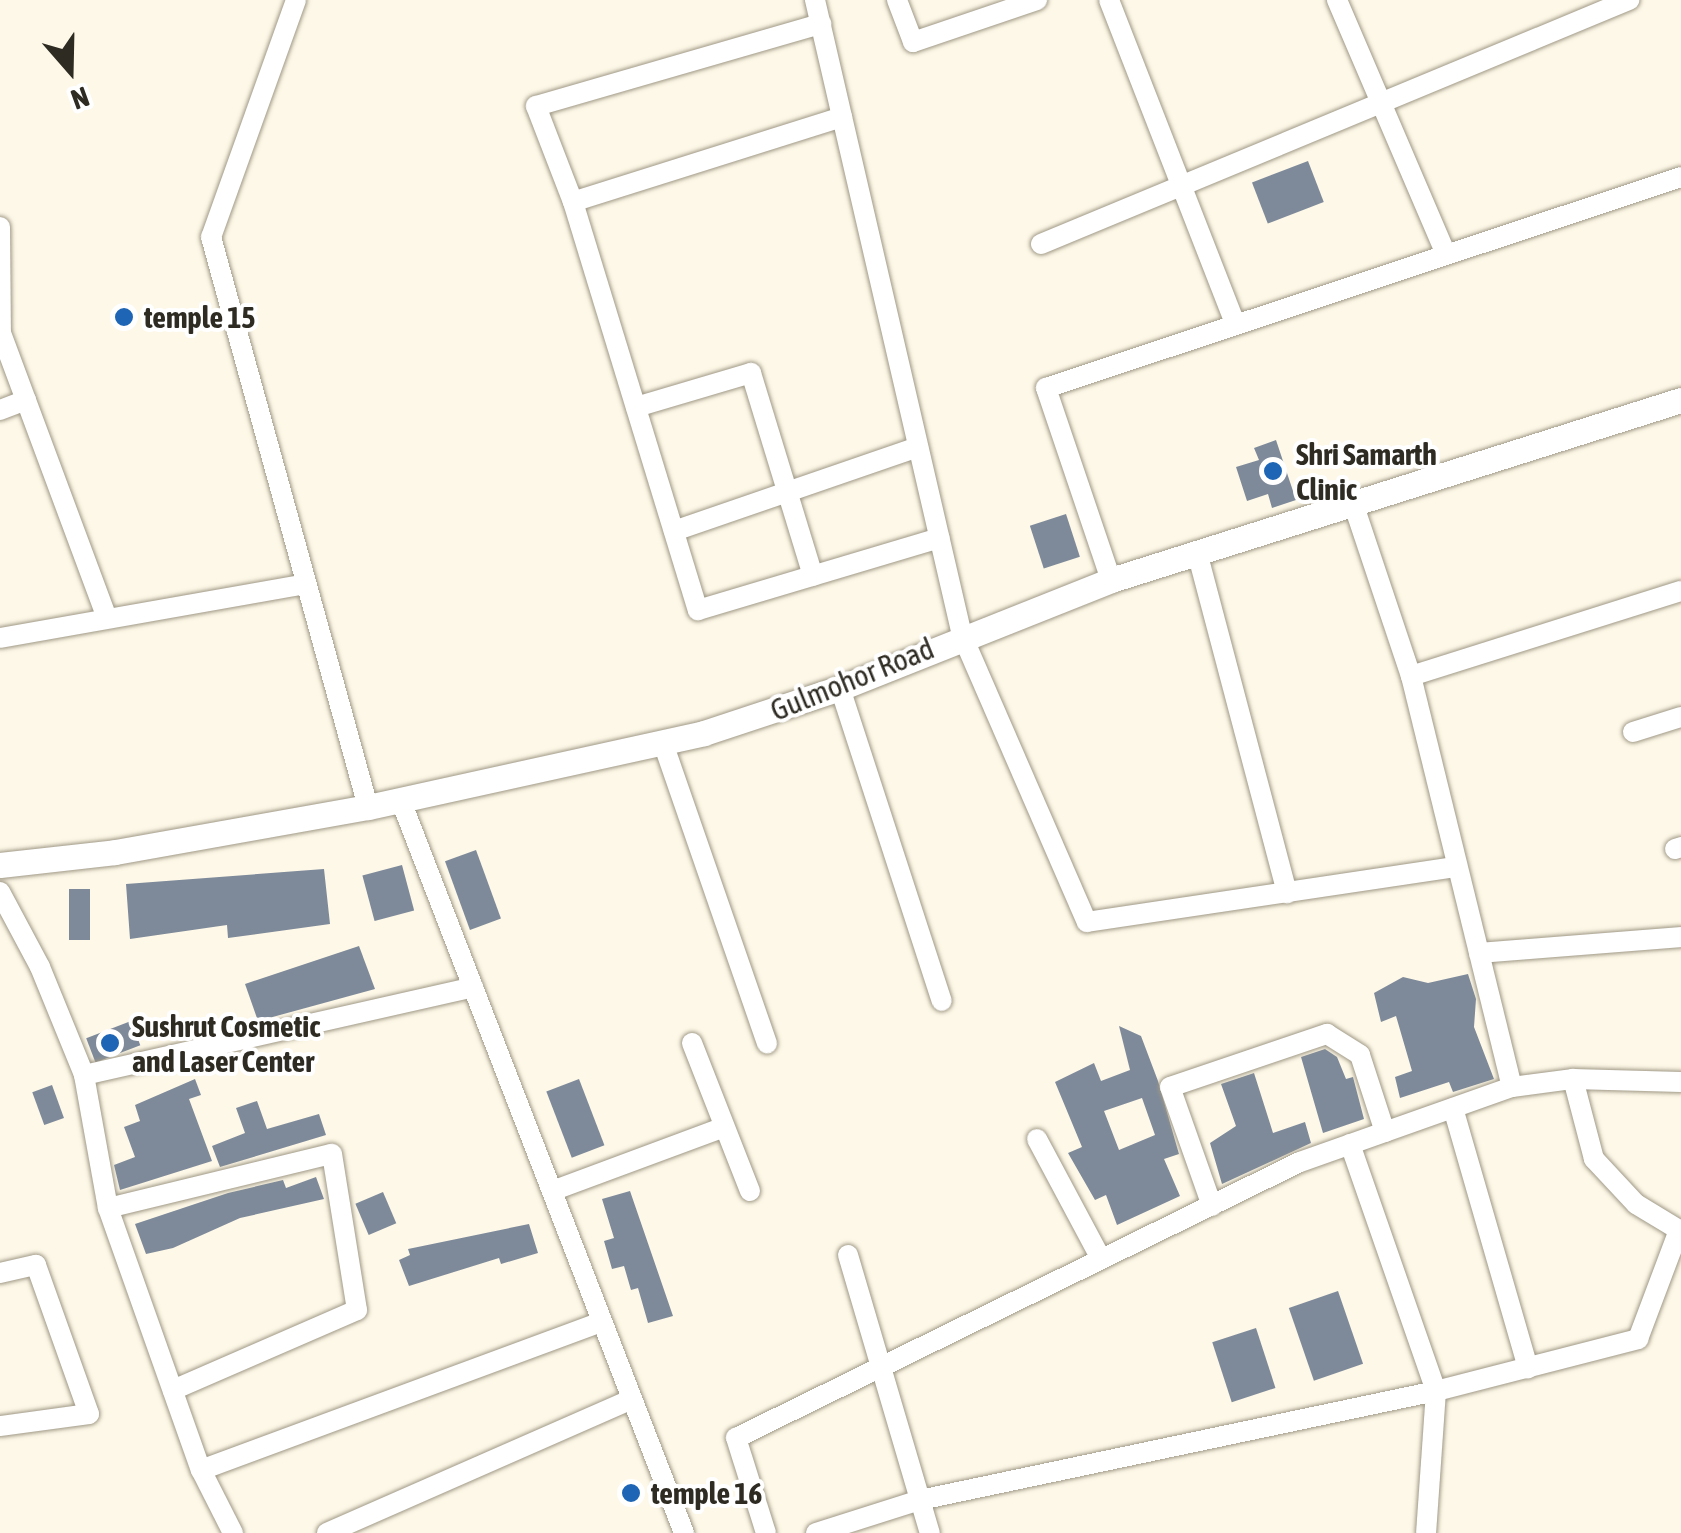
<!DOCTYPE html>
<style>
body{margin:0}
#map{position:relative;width:1681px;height:1533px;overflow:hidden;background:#fef8e8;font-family:"Asap Condensed",sans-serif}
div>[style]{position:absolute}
.building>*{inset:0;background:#7e8a9a;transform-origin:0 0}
.roads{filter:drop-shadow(0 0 2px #9f9886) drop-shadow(0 0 2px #9f9886)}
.minor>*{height:20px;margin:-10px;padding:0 10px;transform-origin:10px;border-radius:10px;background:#fff}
.tertiary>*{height:25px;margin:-12.5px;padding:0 12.5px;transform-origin:12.5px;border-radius:12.5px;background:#fff}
.dots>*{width:28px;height:28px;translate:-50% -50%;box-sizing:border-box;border:5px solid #fff;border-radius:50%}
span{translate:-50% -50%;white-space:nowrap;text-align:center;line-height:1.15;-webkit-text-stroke:8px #fff;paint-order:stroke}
.poi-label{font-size:30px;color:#2e2b23;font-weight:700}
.left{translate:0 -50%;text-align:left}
.street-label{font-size:30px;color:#2e2b23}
.north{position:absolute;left:20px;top:20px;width:100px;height:100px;-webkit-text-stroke:8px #fff;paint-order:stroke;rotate:160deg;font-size:28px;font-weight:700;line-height:40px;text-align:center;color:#2e2b23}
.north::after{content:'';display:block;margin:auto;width:35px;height:45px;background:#2e2b23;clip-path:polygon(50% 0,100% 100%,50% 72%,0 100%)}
</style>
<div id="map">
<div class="building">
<div style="left:1308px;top:161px;width:44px;height:60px;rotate:69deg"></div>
<div style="clip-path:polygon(1276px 440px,1296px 500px,1272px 508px,1268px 494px,1247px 501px,1236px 467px,1259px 460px,1254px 448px)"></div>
<div style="left:1066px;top:514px;width:45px;height:38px;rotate:72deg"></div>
<div style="left:476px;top:850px;width:73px;height:33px;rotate:70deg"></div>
<div style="left:402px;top:865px;width:47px;height:41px;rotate:75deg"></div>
<div style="clip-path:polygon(324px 869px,330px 924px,228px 938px,227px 925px,130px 939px,126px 884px)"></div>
<div style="left:69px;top:889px;width:21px;height:51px"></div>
<div style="clip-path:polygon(359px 946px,375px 989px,258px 1021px,245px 984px)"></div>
<div style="clip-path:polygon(1468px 974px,1476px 999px,1474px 1027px,1494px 1079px,1453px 1092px,1449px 1082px,1400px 1098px,1395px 1077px,1412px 1071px,1396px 1016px,1381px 1022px,1374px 993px,1403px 977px,1428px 983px)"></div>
<div style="left:131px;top:1021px;width:26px;height:48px;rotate:69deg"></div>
<div style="clip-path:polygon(evenodd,1119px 1026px,1141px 1036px,1158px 1081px,1179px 1154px,1164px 1159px,1180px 1196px,1117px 1225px,1106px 1195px,1095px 1200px,1068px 1153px,1082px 1147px,1055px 1082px,1094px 1063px,1101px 1081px,1130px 1070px,1119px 1026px,1142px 1098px,1155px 1135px,1119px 1150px,1104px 1111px,1142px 1098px)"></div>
<div style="clip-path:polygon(1325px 1049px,1337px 1057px,1346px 1079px,1353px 1077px,1364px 1119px,1323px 1133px,1301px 1057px)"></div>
<div style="clip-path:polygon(1254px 1073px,1273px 1133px,1305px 1122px,1311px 1143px,1222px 1184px,1210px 1143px,1236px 1126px,1221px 1084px)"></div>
<div style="clip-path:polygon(195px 1079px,201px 1095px,189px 1099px,212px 1161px,120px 1190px,114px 1165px,135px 1157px,124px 1127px,140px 1121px,135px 1105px)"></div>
<div style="left:579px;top:1079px;width:71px;height:35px;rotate:69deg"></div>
<div style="left:52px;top:1085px;width:35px;height:21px;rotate:70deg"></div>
<div style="clip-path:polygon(257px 1101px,267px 1129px,319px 1114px,326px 1135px,220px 1167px,212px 1146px,245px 1133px,236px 1108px)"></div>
<div style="clip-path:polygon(316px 1177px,324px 1199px,240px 1218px,173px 1248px,146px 1254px,135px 1224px,228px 1193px,283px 1180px,286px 1188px)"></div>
<div style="clip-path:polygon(630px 1191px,673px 1316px,648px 1323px,638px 1288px,631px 1290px,624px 1266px,612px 1269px,604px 1241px,614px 1238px,602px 1199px)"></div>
<div style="left:383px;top:1192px;width:34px;height:30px;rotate:67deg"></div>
<div style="clip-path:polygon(529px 1224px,538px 1253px,501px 1264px,499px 1258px,409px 1286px,399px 1260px,410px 1255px,408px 1249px)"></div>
<div style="left:1338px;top:1291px;width:77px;height:52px;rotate:71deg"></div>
<div style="left:1256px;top:1328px;width:63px;height:46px;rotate:72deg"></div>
</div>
<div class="roads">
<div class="minor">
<div style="left:296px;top:0;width:252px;rotate:109.7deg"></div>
<div style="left:211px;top:237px;width:591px;rotate:74.6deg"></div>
<div style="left:815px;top:0;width:652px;rotate:76.97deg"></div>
<div style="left:962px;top:635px;width:313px;rotate:66.5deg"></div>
<div style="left:1087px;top:922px;width:374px;rotate:-8.5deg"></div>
<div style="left:897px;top:0;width:45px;rotate:69.1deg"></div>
<div style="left:913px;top:42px;width:131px;rotate:-18.7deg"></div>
<div style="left:1109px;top:0;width:348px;rotate:68.7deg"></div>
<div style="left:1337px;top:0;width:274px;rotate:66.8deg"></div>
<div style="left:842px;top:117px;width:282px;rotate:162.5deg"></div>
<div style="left:573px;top:202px;width:427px;rotate:73deg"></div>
<div style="left:698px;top:610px;width:252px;rotate:-16.6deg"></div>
<div style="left:573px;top:202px;width:103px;rotate:-111.1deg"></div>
<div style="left:536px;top:106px;width:297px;rotate:-16.1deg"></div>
<div style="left:0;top:227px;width:106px;rotate:89.5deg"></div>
<div style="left:1px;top:333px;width:304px;rotate:69.6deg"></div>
<div style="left:1041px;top:244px;width:637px;rotate:-22.54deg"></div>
<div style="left:636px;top:407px;width:120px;rotate:-16.5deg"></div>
<div style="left:751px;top:373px;width:212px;rotate:73deg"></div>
<div style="left:0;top:410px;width:28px;rotate:-21deg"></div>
<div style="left:1352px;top:500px;width:186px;rotate:71.5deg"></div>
<div style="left:1411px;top:676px;width:283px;rotate:-17.5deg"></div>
<div style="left:674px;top:531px;width:258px;rotate:-19deg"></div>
<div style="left:1197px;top:552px;width:353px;rotate:75.2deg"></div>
<div style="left:1111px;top:580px;width:203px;rotate:-108.7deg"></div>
<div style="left:1046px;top:388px;width:669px;rotate:-18.38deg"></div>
<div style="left:0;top:638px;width:311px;rotate:-10deg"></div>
<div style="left:1411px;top:676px;width:423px;rotate:76.2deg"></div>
<div style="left:840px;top:688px;width:329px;rotate:72deg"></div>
<div style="left:1633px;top:732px;width:50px;rotate:-17.4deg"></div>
<div style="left:663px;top:743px;width:318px;rotate:70.9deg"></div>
<div style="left:401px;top:801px;width:785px;rotate:68.86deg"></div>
<div style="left:1675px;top:849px;width:6px;rotate:-18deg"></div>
<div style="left:0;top:892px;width:85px;rotate:61.9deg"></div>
<div style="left:40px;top:967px;width:117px;rotate:67.8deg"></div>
<div style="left:84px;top:1075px;width:135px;rotate:79.8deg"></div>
<div style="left:108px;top:1208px;width:278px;rotate:70.5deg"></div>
<div style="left:201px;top:1470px;width:71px;rotate:63.1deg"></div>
<div style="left:1479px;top:953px;width:203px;rotate:-4.5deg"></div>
<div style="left:692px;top:1043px;width:159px;rotate:68.6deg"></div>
<div style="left:84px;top:1075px;width:399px;rotate:-12.7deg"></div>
<div style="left:1453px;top:1108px;width:271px;rotate:73.9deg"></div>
<div style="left:1037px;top:1139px;width:136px;rotate:61.9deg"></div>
<div style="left:1350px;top:1144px;width:262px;rotate:70.8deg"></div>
<div style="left:1436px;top:1391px;width:142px;rotate:94deg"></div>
<div style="left:552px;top:1191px;width:180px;rotate:-20.4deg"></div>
<div style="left:1212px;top:1206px;width:126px;rotate:-109.4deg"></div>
<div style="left:1170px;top:1087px;width:166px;rotate:-18.7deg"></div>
<div style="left:1327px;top:1034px;width:39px;rotate:32deg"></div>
<div style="left:1360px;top:1055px;width:81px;rotate:72deg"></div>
<div style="left:108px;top:1208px;width:230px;rotate:-13.6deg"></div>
<div style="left:332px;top:1154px;width:158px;rotate:80.9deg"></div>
<div style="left:357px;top:1310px;width:201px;rotate:156.5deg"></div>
<div style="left:848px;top:1255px;width:290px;rotate:73.6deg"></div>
<div style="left:0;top:1273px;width:37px;rotate:-13deg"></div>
<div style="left:36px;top:1265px;width:158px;rotate:70.4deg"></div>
<div style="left:89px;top:1414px;width:90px;rotate:172.3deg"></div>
<div style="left:201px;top:1470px;width:427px;rotate:-20.3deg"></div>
<div style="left:327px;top:1533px;width:333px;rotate:-23.7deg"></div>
<div style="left:766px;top:1533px;width:100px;rotate:-107.5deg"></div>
<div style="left:736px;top:1438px;width:628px;rotate:-26.08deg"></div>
<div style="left:1300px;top:1162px;width:225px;rotate:-19.5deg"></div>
<div style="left:1512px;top:1087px;width:62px;rotate:-7.5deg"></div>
<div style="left:816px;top:1533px;width:109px;rotate:-17.6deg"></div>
<div style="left:920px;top:1500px;width:527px;rotate:-11.93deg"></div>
<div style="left:1436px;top:1391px;width:209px;rotate:-14.4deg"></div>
<div style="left:1638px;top:1339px;width:116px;rotate:-69.4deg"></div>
<div style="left:1679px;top:1230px;width:50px;rotate:-148.8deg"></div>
<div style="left:1636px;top:1204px;width:62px;rotate:-133deg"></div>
<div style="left:1594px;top:1159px;width:83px;rotate:-104.7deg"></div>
<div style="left:1573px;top:1079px;width:108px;rotate:1.6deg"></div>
</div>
<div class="tertiary">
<div style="left:0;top:865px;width:116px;rotate:-6.4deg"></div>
<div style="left:115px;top:852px;width:257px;rotate:-10.1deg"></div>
<div style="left:368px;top:807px;width:344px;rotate:-12.4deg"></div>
<div style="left:704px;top:733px;width:143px;rotate:-18.3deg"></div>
<div style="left:840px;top:688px;width:292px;rotate:-21.7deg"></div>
<div style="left:1111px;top:580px;width:598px;rotate:-17.53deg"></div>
</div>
</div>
<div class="dots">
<div style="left:124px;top:317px;background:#1e65b5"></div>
<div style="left:1273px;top:471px;background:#1e65b5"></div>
<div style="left:110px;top:1043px;background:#1e65b5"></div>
<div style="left:631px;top:1493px;background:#1e65b5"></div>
</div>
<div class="poi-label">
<span class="left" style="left:144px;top:317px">temple 15</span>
<span class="left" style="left:1296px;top:471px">Shri Samarth<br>Clinic</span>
<span class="left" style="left:132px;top:1043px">Sushrut Cosmetic<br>and Laser Center</span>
<span class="left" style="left:651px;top:1493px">temple 16</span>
</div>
<div class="street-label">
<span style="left:852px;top:679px;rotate:-22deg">Gulmohor Road</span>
</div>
<div class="north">N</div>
</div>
